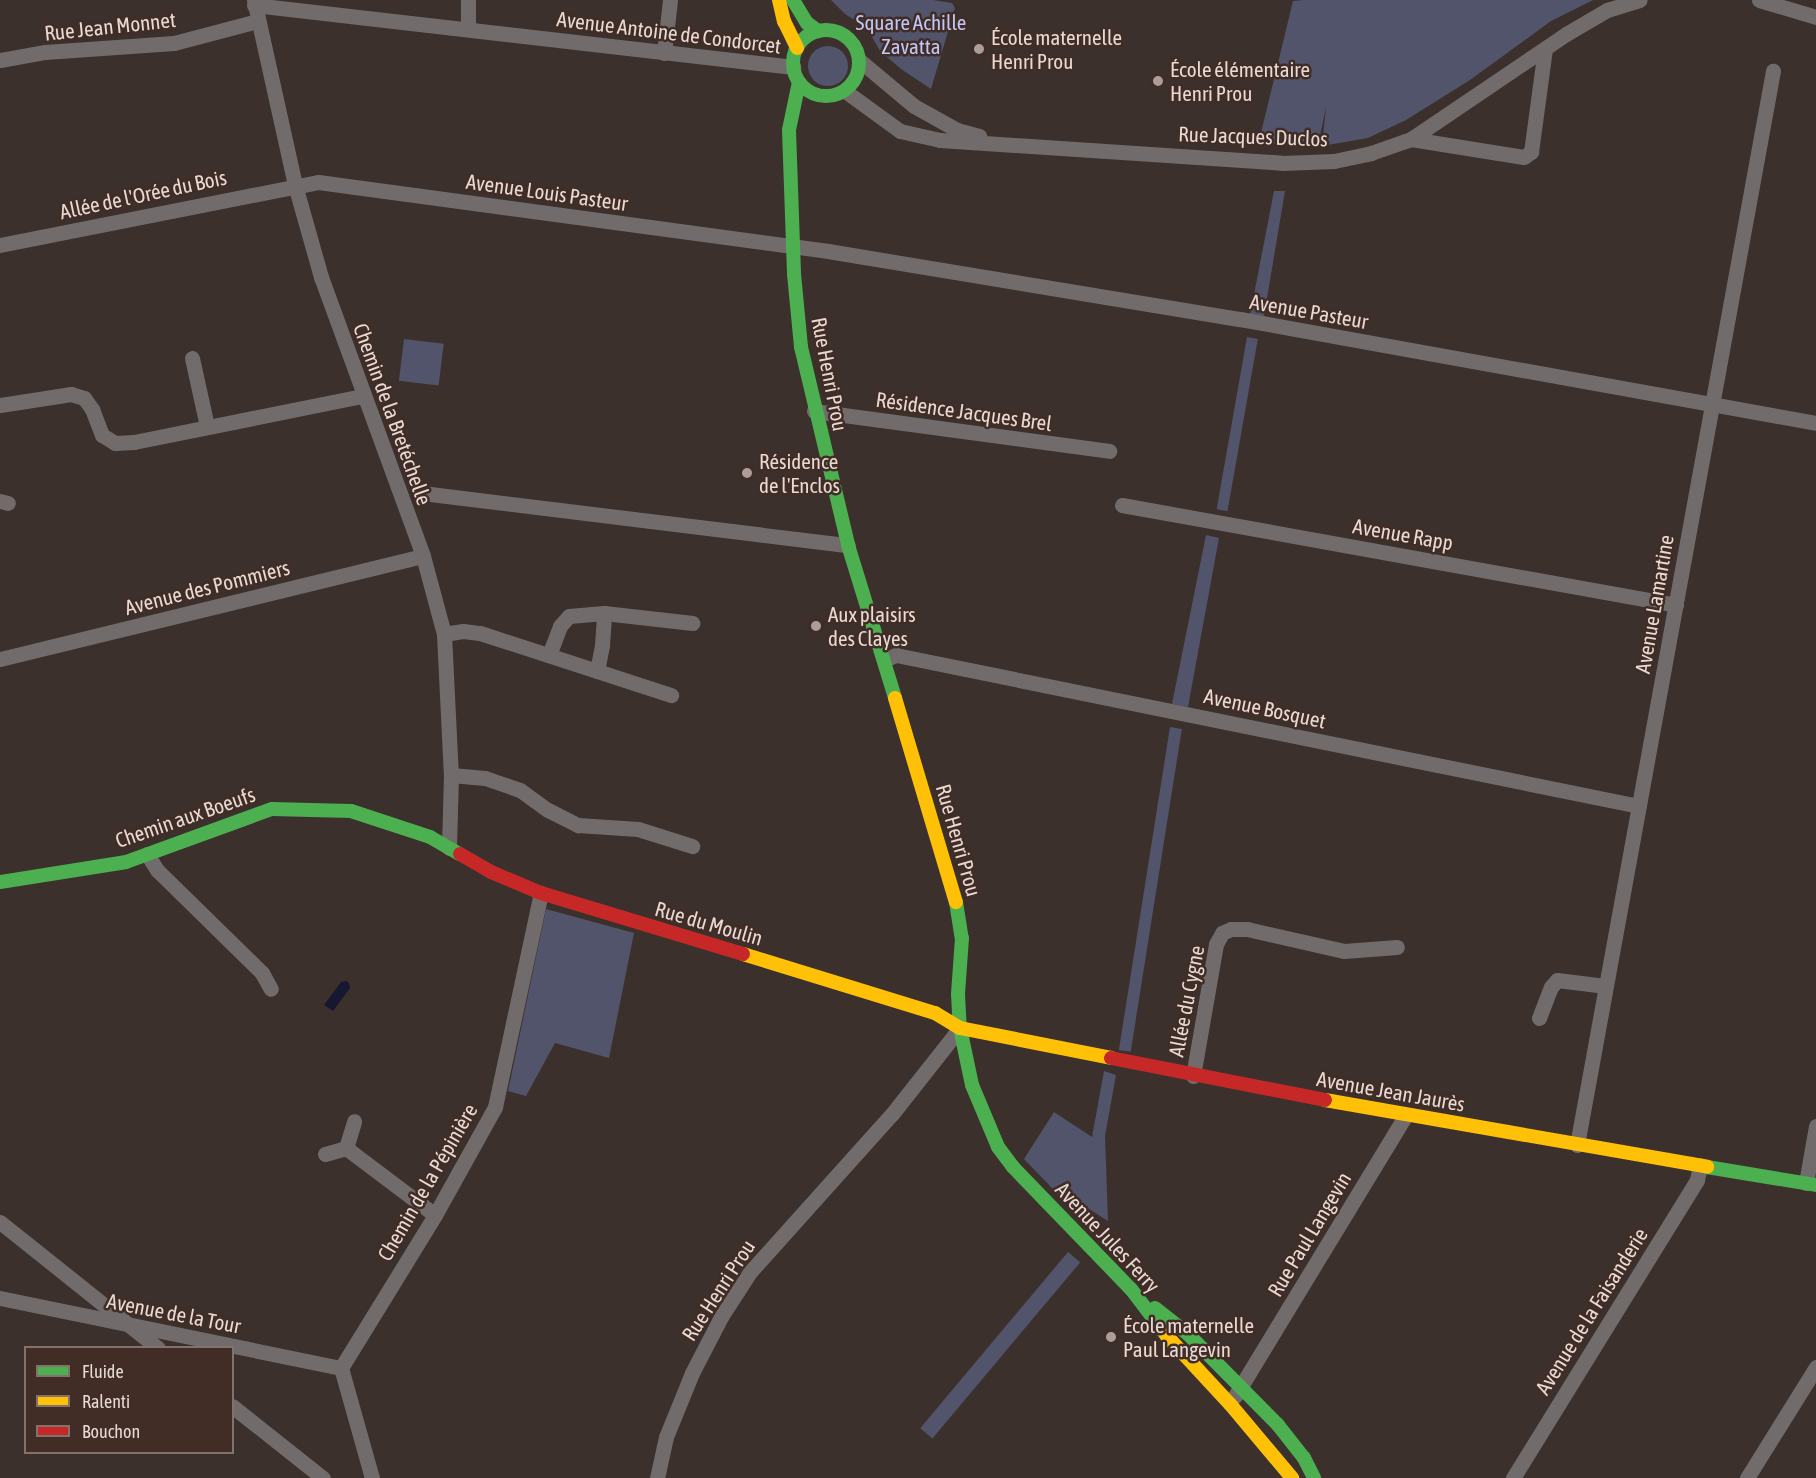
<!DOCTYPE html>
<meta charset="utf-8">
<style>
body{margin:0}
#map{position:relative;width:1816px;height:1478px;overflow:hidden;background:#3b302c;font-family:"Asap Condensed",sans-serif}
div>[style]{position:absolute}
.green>*{inset:0;background:#51546a;transform-origin:0 0}
.round{border-radius:50%}
.water>*{inset:0;background:#161731}
.street>*{height:15px;margin:-7.5px;padding:0 7.5px;transform-origin:7.5px;border-radius:7.5px;background:#716c6b}
.fast>*{height:14px;margin:-7px;padding:0 7px;transform-origin:7px;border-radius:7px;background:#4caf50}
.fast>.ring{margin:-7px;padding:0;box-sizing:content-box;background:none;border:14px solid #4caf50;border-radius:50%}
.slow>*{height:14px;margin:-7px;padding:0 7px;transform-origin:7px;border-radius:7px;background:#ffc107}
.jam>*{height:14px;margin:-7px;padding:0 7px;transform-origin:7px;border-radius:7px;background:#c62828}
.dots>*{width:16px;height:16px;translate:-50% -50%;box-sizing:border-box;border:3px solid #412c26;border-radius:50%}
span{translate:-50% -50%;white-space:nowrap;text-align:center;line-height:1.15;-webkit-text-stroke:5px #412c26;paint-order:stroke}
.park-label{font-size:21px;color:#bfc8f8}
.street-label{font-size:21px;color:#e7dad5}
.poi-label{font-size:21px;color:#e7dad5}
.left{translate:0 -50%;text-align:left}
.legend{position:absolute;left:24px;top:1346px;width:210px;height:108px;box-sizing:border-box;background:#412c26;border:2px solid #83726c;margin:0;padding:8px 10px;list-style:none;font-size:18px;color:#e7dad5}
.legend li{display:flex;align-items:center;gap:12px;height:30px}
.legend b{width:30px;border:2px solid #83726c}
</style>
<div id="map">
<div class="green">
<div style="clip-path:polygon(831px 0,933px 0,952px 3px,955px 8px,931px 89px,901px 69px,880px 51px,867px 28px,845px 14px)"></div>
<div style="clip-path:polygon(1303px 0,1593px 0,1551px 21px,1470px 80px,1406px 120px,1368px 138px,1322px 146px,1326px 107px,1319px 141px,1258px 145px,1293px 1px)"></div>
<div class="round" style="left:808px;top:46px;width:40px;height:40px"></div>
<div style="clip-path:polygon(1274px 191px,1285px 191px,1264px 316px,1250px 315px)"></div>
<div style="left:1247px;top:337px;width:11px;height:175px;rotate:10deg"></div>
<div style="left:404px;top:339px;width:40px;height:42px;rotate:7deg"></div>
<div style="clip-path:polygon(1206px 535px,1219px 538px,1188px 707px,1172px 704px)"></div>
<div style="left:1170px;top:727px;width:12px;height:327px;rotate:9deg"></div>
<div style="clip-path:polygon(546px 909px,634px 933px,609px 1058px,555px 1043px,526px 1096px,508px 1091px)"></div>
<div style="clip-path:polygon(1104px 1071px,1116px 1075px,1105px 1136px,1108px 1221px,1080px 1203px,1077px 1214px,1024px 1159px,1054px 1112px,1092px 1137px)"></div>
<div style="left:1068px;top:1252px;width:16px;height:230px;rotate:40deg"></div>
</div>
<div class="water">
<div style="clip-path:polygon(346px 981px,349px 983px,350px 988px,333px 1011px,324px 1005px,341px 982px)"></div>
</div>
<div class="street">
<div style="left:254px;top:0;width:189px;rotate:77.5deg"></div>
<div style="left:295px;top:185px;width:96px;rotate:74.2deg"></div>
<div style="left:321px;top:277px;width:297px;rotate:69.9deg"></div>
<div style="left:423px;top:556px;width:81px;rotate:74.9deg"></div>
<div style="left:444px;top:634px;width:141px;rotate:87.2deg"></div>
<div style="left:451px;top:775px;width:73px;rotate:91.6deg"></div>
<div style="left:468px;top:0;width:29px;rotate:90deg"></div>
<div style="left:1759px;top:0;width:59px;rotate:16.6deg"></div>
<div style="left:254px;top:5px;width:543px;rotate:6.56deg"></div>
<div style="left:664px;top:53px;width:53px;rotate:-83.5deg"></div>
<div style="left:0;top:60px;width:46px;rotate:-10.1deg"></div>
<div style="left:45px;top:52px;width:129px;rotate:-4deg"></div>
<div style="left:174px;top:43px;width:87px;rotate:-14.7deg"></div>
<div style="left:859px;top:60px;width:72px;rotate:39.9deg"></div>
<div style="left:914px;top:106px;width:49px;rotate:29.2deg"></div>
<div style="left:957px;top:130px;width:23px;rotate:15deg"></div>
<div style="left:845px;top:91px;width:68px;rotate:36deg"></div>
<div style="left:900px;top:131px;width:41px;rotate:12.7deg"></div>
<div style="left:940px;top:140px;width:343px;rotate:3.8deg"></div>
<div style="left:1282px;top:163px;width:52px;rotate:-2.2deg"></div>
<div style="left:1334px;top:161px;width:38px;rotate:-12deg"></div>
<div style="left:1371px;top:153px;width:42px;rotate:-19.3deg"></div>
<div style="left:1411px;top:139px;width:187px;rotate:-34.1deg"></div>
<div style="left:1566px;top:34px;width:48px;rotate:-30.3deg"></div>
<div style="left:1607px;top:10px;width:34px;rotate:-17deg"></div>
<div style="left:1411px;top:139px;width:114px;rotate:9.1deg"></div>
<div style="left:1524px;top:157px;width:9px;rotate:-36deg"></div>
<div style="left:1531px;top:152px;width:104px;rotate:-82.3deg"></div>
<div style="left:0;top:245px;width:324px;rotate:-11.2deg"></div>
<div style="left:318px;top:182px;width:515px;rotate:7.7deg"></div>
<div style="left:828px;top:251px;width:418px;rotate:9.4deg"></div>
<div style="left:1240px;top:319px;width:585px;rotate:10.23deg"></div>
<div style="left:192px;top:358px;width:70px;rotate:77.6deg"></div>
<div style="left:0;top:405px;width:72px;rotate:-8.8deg"></div>
<div style="left:71px;top:394px;width:14px;rotate:17deg"></div>
<div style="left:84px;top:398px;width:14px;rotate:54deg"></div>
<div style="left:92px;top:409px;width:28px;rotate:69deg"></div>
<div style="left:102px;top:435px;width:15px;rotate:32deg"></div>
<div style="left:115px;top:443px;width:19px;rotate:-3deg"></div>
<div style="left:134px;top:442px;width:234px;rotate:-11.4deg"></div>
<div style="left:814px;top:411px;width:298px;rotate:7.7deg"></div>
<div style="left:422px;top:493px;width:429px;rotate:7deg"></div>
<div style="left:0;top:501px;width:8px;rotate:14deg"></div>
<div style="left:1122px;top:505px;width:563px;rotate:10.23deg"></div>
<div style="left:444px;top:634px;width:19px;rotate:-9deg"></div>
<div style="left:463px;top:631px;width:17px;rotate:7deg"></div>
<div style="left:480px;top:633px;width:201px;rotate:18deg"></div>
<div style="left:549px;top:655px;width:31px;rotate:-69deg"></div>
<div style="left:560px;top:626px;width:13px;rotate:-48deg"></div>
<div style="left:569px;top:616px;width:35px;rotate:-5deg"></div>
<div style="left:604px;top:613px;width:89px;rotate:6.5deg"></div>
<div style="left:0;top:659px;width:435px;rotate:-13.7deg"></div>
<div style="left:884px;top:660px;width:13px;rotate:-23deg"></div>
<div style="left:896px;top:655px;width:758px;rotate:11.49deg"></div>
<div style="left:597px;top:671px;width:26px;rotate:-79deg"></div>
<div style="left:602px;top:645px;width:32px;rotate:-86deg"></div>
<div style="left:451px;top:775px;width:34px;rotate:5deg"></div>
<div style="left:485px;top:778px;width:37px;rotate:19deg"></div>
<div style="left:520px;top:790px;width:34px;rotate:36deg"></div>
<div style="left:548px;top:810px;width:34px;rotate:27deg"></div>
<div style="left:578px;top:825px;width:60px;rotate:3.8deg"></div>
<div style="left:638px;top:829px;width:57px;rotate:17.5deg"></div>
<div style="left:147px;top:854px;width:19px;rotate:58deg"></div>
<div style="left:157px;top:870px;width:147px;rotate:44.4deg"></div>
<div style="left:262px;top:973px;width:18px;rotate:61deg"></div>
<div style="left:1539px;top:1018px;width:33px;rotate:-69deg"></div>
<div style="left:1551px;top:987px;width:9px;rotate:-49deg"></div>
<div style="left:1557px;top:980px;width:49px;rotate:7deg"></div>
<div style="left:1193px;top:1076px;width:134px;rotate:-80.1deg"></div>
<div style="left:1216px;top:944px;width:13px;rotate:-61deg"></div>
<div style="left:1222px;top:933px;width:10px;rotate:-24deg"></div>
<div style="left:1231px;top:929px;width:16px"></div>
<div style="left:1247px;top:929px;width:99px;rotate:12.8deg"></div>
<div style="left:1344px;top:951px;width:53px;rotate:-4.3deg"></div>
<div style="left:1577px;top:1145px;width:1092px;rotate:-79.66deg"></div>
<div style="left:346px;top:1148px;width:28px;rotate:-73deg"></div>
<div style="left:325px;top:1154px;width:22px;rotate:-16deg"></div>
<div style="left:346px;top:1148px;width:111px;rotate:37deg"></div>
<div style="left:1806px;top:1183px;width:58px;rotate:-80deg"></div>
<div style="left:0;top:1222px;width:202px;rotate:38.6deg"></div>
<div style="left:0;top:1298px;width:348px;rotate:11.6deg"></div>
<div style="left:1235px;top:1396px;width:328px;rotate:-58.7deg"></div>
<div style="left:232px;top:1406px;width:116px;rotate:38.4deg"></div>
<div style="left:372px;top:1478px;width:114px;rotate:-105.7deg"></div>
<div style="left:341px;top:1368px;width:180px;rotate:-58.4deg"></div>
<div style="left:435px;top:1215px;width:124px;rotate:-60.9deg"></div>
<div style="left:495px;top:1107px;width:219px;rotate:-77.9deg"></div>
<div style="left:657px;top:1478px;width:42px;rotate:-77.6deg"></div>
<div style="left:666px;top:1437px;width:69px;rotate:-67.9deg"></div>
<div style="left:692px;top:1373px;width:63px;rotate:-62.6deg"></div>
<div style="left:721px;top:1317px;width:54px;rotate:-57.2deg"></div>
<div style="left:750px;top:1272px;width:212px;rotate:-48.1deg"></div>
<div style="left:892px;top:1114px;width:110px;rotate:-51.7deg"></div>
<div style="left:1513px;top:1478px;width:350px;rotate:-58.3deg"></div>
<div style="left:1697px;top:1180px;width:15px;rotate:-79deg"></div>
<div style="left:1747px;top:1478px;width:131px;rotate:-58.1deg"></div>
</div>
<div class="fast">
<div style="left:793px;top:0;width:27px;rotate:59deg"></div>
<div style="left:807px;top:23px;width:14px;rotate:36deg"></div>
<div class="ring" style="left:793px;top:30px;width:52px;height:52px"></div>
<div style="left:799px;top:82px;width:49px;rotate:101.8deg"></div>
<div style="left:789px;top:130px;width:144px;rotate:88deg"></div>
<div style="left:794px;top:274px;width:73px;rotate:84.5deg"></div>
<div style="left:801px;top:347px;width:204px;rotate:76.6deg"></div>
<div style="left:848px;top:545px;width:160px;rotate:72.9deg"></div>
<div style="left:0;top:882px;width:128px;rotate:-9deg"></div>
<div style="left:126px;top:862px;width:155px;rotate:-20deg"></div>
<div style="left:272px;top:809px;width:79px;rotate:1.5deg"></div>
<div style="left:351px;top:811px;width:83px;rotate:18.2deg"></div>
<div style="left:430px;top:837px;width:34px;rotate:30deg"></div>
<div style="left:956px;top:902px;width:36px;rotate:81deg"></div>
<div style="left:962px;top:938px;width:56px;rotate:94.1deg"></div>
<div style="left:958px;top:994px;width:34px;rotate:87deg"></div>
<div style="left:960px;top:1028px;width:58px;rotate:78.1deg"></div>
<div style="left:972px;top:1085px;width:67px;rotate:67.2deg"></div>
<div style="left:998px;top:1147px;width:25px;rotate:53deg"></div>
<div style="left:1013px;top:1167px;width:170px;rotate:46deg"></div>
<div style="left:1131px;top:1289px;width:58px;rotate:52.7deg"></div>
<div style="left:1707px;top:1167px;width:110px;rotate:9.4deg"></div>
<div style="left:1155px;top:1308px;width:42px;rotate:38.2deg"></div>
<div style="left:1188px;top:1334px;width:128px;rotate:45.3deg"></div>
<div style="left:1278px;top:1425px;width:42px;rotate:51.8deg"></div>
<div style="left:1304px;top:1458px;width:22px;rotate:63deg"></div>
</div>
<div class="slow">
<div style="left:779px;top:0;width:22px;rotate:77deg"></div>
<div style="left:784px;top:21px;width:30px;rotate:64deg"></div>
<div style="left:895px;top:698px;width:213px;rotate:73.4deg"></div>
<div style="left:743px;top:954px;width:201px;rotate:17.1deg"></div>
<div style="left:935px;top:1013px;width:29px;rotate:31deg"></div>
<div style="left:960px;top:1028px;width:154px;rotate:11.2deg"></div>
<div style="left:1325px;top:1100px;width:388px;rotate:9.9deg"></div>
<div style="left:1166px;top:1335px;width:94px;rotate:47.2deg"></div>
<div style="left:1230px;top:1404px;width:97px;rotate:50deg"></div>
</div>
<div class="jam">
<div style="left:460px;top:854px;width:36px;rotate:30deg"></div>
<div style="left:491px;top:872px;width:54px;rotate:22.8deg"></div>
<div style="left:541px;top:893px;width:211px;rotate:16.8deg"></div>
<div style="left:1111px;top:1058px;width:218px;rotate:11.1deg"></div>
</div>
<div class="dots">
<div style="left:979px;top:49px;background:#ab9e9a"></div>
<div style="left:1158px;top:81px;background:#ab9e9a"></div>
<div style="left:747px;top:473px;background:#ab9e9a"></div>
<div style="left:816px;top:626px;background:#ab9e9a"></div>
<div style="left:1111px;top:1337px;background:#ab9e9a"></div>
</div>
<div class="park-label">
<span style="left:911px;top:34px">Square Achille<br>Zavatta</span>
</div>
<div class="street-label">
<span style="left:110px;top:26px;rotate:-6deg">Rue Jean Monnet</span>
<span style="left:669px;top:32px;rotate:7deg">Avenue Antoine de Condorcet</span>
<span style="left:1253px;top:136px;rotate:2deg">Rue Jacques Duclos</span>
<span style="left:547px;top:192px;rotate:8deg">Avenue Louis Pasteur</span>
<span style="left:143px;top:194px;rotate:-12deg">Allée de l'Orée du Bois</span>
<span style="left:1309px;top:311px;rotate:10deg">Avenue Pasteur</span>
<span style="left:830px;top:374px;rotate:79deg">Rue Henri Prou</span>
<span style="left:964px;top:411px;rotate:8deg">Résidence Jacques Brel</span>
<span style="left:393px;top:414px;rotate:70deg">Chemin de la Bretéchelle</span>
<span style="left:1403px;top:534px;rotate:10deg">Avenue Rapp</span>
<span style="left:207px;top:587px;rotate:-14deg">Avenue des Pommiers</span>
<span style="left:1654px;top:604px;rotate:-80deg">Avenue Lamartine</span>
<span style="left:1265px;top:708px;rotate:12deg">Avenue Bosquet</span>
<span style="left:185px;top:817px;rotate:-19deg">Chemin aux Boeufs</span>
<span style="left:959px;top:840px;rotate:74deg">Rue Henri Prou</span>
<span style="left:709px;top:923px;rotate:16deg">Rue du Moulin</span>
<span style="left:1186px;top:1001px;rotate:-79deg">Allée du Cygne</span>
<span style="left:1391px;top:1091px;rotate:10deg">Avenue Jean Jaurès</span>
<span style="left:427px;top:1182px;rotate:-60deg">Chemin de la Pépinière</span>
<span style="left:1309px;top:1234px;rotate:-59deg">Rue Paul Langevin</span>
<span style="left:1108px;top:1237px;rotate:47deg">Avenue Jules Ferry</span>
<span style="left:718px;top:1290px;rotate:-57deg">Rue Henri Prou</span>
<span style="left:1591px;top:1311px;rotate:-58deg">Avenue de la Faisanderie</span>
<span style="left:174px;top:1313px;rotate:11deg">Avenue de la Tour</span>
</div>
<div class="poi-label">
<span class="left" style="left:991px;top:49px">École maternelle<br>Henri Prou</span>
<span class="left" style="left:1170px;top:81px">École élémentaire<br>Henri Prou</span>
<span class="left" style="left:759px;top:473px">Résidence<br>de l'Enclos</span>
<span class="left" style="left:828px;top:626px">Aux plaisirs<br>des Clayes</span>
<span class="left" style="left:1123px;top:1337px">École maternelle<br>Paul Langevin</span>
</div>
<ul class="legend">
<li><b style="height:8px;background:#4caf50"></b>Fluide</li>
<li><b style="height:8px;background:#ffc107"></b>Ralenti</li>
<li><b style="height:8px;background:#c62828"></b>Bouchon</li>
</ul>
</div>
